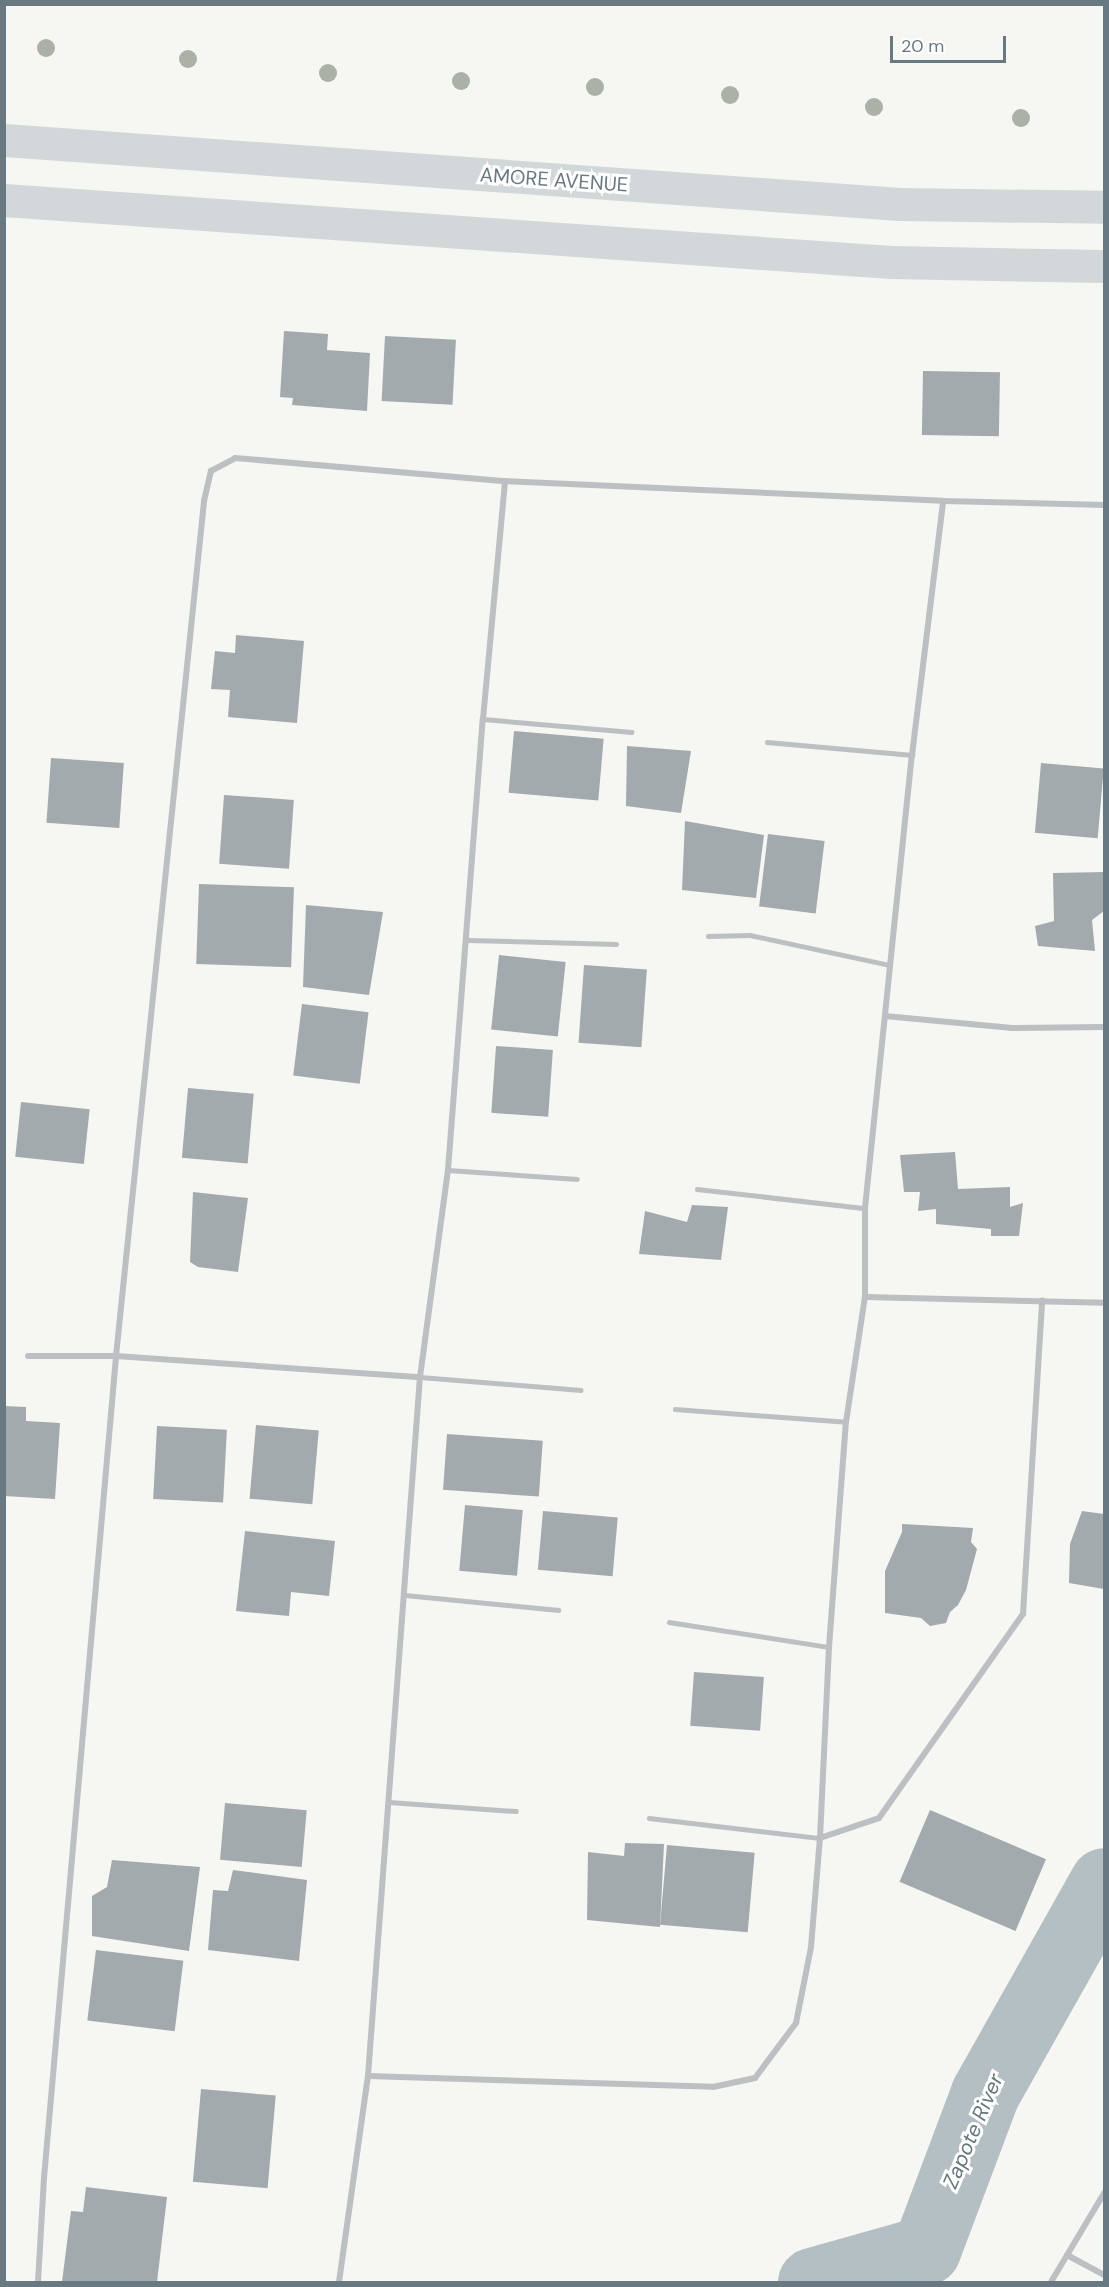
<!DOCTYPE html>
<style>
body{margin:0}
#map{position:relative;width:1109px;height:2287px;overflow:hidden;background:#f6f6f3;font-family:"DM Sans",sans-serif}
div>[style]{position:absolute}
.river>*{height:69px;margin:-34.5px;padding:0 34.5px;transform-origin:34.5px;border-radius:34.5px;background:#b3bfc2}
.building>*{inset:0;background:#a2aaae;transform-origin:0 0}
.lane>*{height:4.5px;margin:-2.25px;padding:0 2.25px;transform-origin:2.25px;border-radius:2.25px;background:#bcc0c3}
.street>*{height:6px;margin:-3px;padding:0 3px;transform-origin:3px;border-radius:3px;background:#bcc0c3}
.secondary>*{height:33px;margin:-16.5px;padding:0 16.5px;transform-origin:16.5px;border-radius:16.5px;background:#d2d8d9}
.trees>*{width:18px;height:18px;margin:-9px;border-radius:50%;background:#aab1a6}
span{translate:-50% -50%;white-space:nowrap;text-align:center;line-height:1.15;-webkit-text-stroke:6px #fff;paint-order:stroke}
.street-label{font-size:20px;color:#697981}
.water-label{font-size:21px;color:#65797d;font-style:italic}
.frame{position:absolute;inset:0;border:6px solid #697981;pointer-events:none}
.scale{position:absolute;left:890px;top:36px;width:116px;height:27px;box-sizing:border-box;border:3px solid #697981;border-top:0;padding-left:8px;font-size:18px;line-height:21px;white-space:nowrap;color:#697981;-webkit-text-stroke:4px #fff;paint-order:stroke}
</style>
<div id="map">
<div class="river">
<div style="left:812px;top:2282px;width:118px;rotate:-15.7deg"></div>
<div style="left:926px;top:2250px;width:168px;rotate:-69.4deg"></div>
<div style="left:985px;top:2093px;width:242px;rotate:-60.6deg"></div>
</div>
<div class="building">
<div style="clip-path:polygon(284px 331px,328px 334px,327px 350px,370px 353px,367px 411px,292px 405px,293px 398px,280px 397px)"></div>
<div style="left:385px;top:336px;width:71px;height:65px;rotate:3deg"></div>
<div style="left:923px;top:371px;width:77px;height:64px;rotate:1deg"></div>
<div style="clip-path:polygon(236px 635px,304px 641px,297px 723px,228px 717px,230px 690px,211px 689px,215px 651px,235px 653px)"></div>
<div style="left:514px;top:731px;width:90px;height:62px;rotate:5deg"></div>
<div style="clip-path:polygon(627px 746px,691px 751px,681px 813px,626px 806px)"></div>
<div style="left:51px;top:758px;width:73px;height:65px;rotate:4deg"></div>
<div style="left:1041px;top:763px;width:63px;height:70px;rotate:5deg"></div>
<div style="left:224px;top:795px;width:70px;height:69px;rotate:4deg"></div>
<div style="clip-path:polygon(685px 821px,764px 835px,756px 898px,682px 890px)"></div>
<div style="left:768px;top:834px;width:57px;height:73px;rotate:7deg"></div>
<div style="clip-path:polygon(1104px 872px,1104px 911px,1092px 920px,1095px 951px,1038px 946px,1035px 926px,1054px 921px,1053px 873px)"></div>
<div style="left:199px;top:884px;width:95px;height:80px;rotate:2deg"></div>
<div style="clip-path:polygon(306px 905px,383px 912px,369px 995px,303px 987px)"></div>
<div style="left:499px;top:955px;width:67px;height:75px;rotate:6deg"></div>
<div style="left:584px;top:965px;width:63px;height:78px;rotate:4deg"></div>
<div style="left:302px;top:1004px;width:67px;height:72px;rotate:7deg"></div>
<div style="left:496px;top:1046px;width:57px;height:67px;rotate:4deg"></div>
<div style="left:188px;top:1088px;width:66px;height:70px;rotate:5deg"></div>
<div style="left:21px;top:1102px;width:69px;height:55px;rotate:6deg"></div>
<div style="clip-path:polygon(955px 1152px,958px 1189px,1010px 1187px,1010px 1207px,1023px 1203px,1019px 1236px,991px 1236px,991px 1229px,936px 1224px,936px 1209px,918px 1211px,920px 1192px,904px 1192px,900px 1155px)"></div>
<div style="clip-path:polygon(193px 1192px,248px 1198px,238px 1272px,198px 1267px,190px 1262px)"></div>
<div style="clip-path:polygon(692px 1205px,728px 1207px,721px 1260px,639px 1254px,645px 1211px,687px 1222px)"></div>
<div style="clip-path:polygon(4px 1406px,26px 1407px,26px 1421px,60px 1423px,55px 1499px,4px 1496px)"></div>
<div style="left:256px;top:1425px;width:63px;height:74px;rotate:5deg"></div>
<div style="left:157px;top:1426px;width:70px;height:73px;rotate:3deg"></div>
<div style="left:447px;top:1434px;width:96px;height:56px;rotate:4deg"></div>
<div style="left:465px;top:1505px;width:58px;height:66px;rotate:5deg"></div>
<div style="left:543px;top:1511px;width:75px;height:59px;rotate:5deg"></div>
<div style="clip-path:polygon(1082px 1511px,1104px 1514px,1104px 1589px,1069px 1583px,1070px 1544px)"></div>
<div style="clip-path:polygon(902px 1524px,973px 1528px,971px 1542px,977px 1549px,966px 1590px,958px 1605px,950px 1612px,946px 1623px,930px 1626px,921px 1618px,885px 1613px,885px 1571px,902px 1532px)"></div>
<div style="clip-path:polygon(245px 1531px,335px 1541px,329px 1596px,291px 1592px,289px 1616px,236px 1611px)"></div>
<div style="left:694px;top:1672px;width:70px;height:54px;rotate:4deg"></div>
<div style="left:225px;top:1803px;width:82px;height:57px;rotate:5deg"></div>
<div style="left:930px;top:1810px;width:126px;height:78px;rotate:23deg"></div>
<div style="clip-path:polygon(625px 1843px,664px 1844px,660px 1927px,587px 1920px,588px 1852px,624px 1856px)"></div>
<div style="left:667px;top:1845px;width:88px;height:80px;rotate:5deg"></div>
<div style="clip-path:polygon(112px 1860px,200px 1867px,189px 1951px,92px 1936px,92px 1896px,107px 1887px)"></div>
<div style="clip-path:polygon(233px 1870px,307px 1880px,299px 1961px,208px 1950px,213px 1890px,228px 1891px)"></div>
<div style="left:96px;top:1950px;width:88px;height:71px;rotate:7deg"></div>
<div style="left:201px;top:2089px;width:75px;height:93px;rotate:5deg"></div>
<div style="clip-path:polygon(86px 2187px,167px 2197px,157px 2282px,62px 2282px,71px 2211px,83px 2212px)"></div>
</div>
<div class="lane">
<div style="left:483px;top:719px;width:149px;rotate:5deg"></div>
<div style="left:767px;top:742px;width:146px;rotate:5.1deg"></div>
<div style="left:708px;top:936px;width:42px;rotate:-1.4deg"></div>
<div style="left:750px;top:935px;width:143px;rotate:12.1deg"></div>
<div style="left:467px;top:940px;width:149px;rotate:1.5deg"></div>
<div style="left:448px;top:1170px;width:129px;rotate:4deg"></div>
<div style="left:697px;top:1189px;width:169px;rotate:6.5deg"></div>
<div style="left:420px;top:1377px;width:161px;rotate:4.6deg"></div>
<div style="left:675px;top:1409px;width:171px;rotate:4.3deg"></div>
<div style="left:405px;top:1595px;width:154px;rotate:5.6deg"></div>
<div style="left:669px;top:1622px;width:162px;rotate:8.9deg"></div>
<div style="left:389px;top:1802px;width:127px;rotate:4.1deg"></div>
<div style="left:649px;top:1818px;width:172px;rotate:6.7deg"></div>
</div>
<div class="street">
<div style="left:885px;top:1016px;width:128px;rotate:5.4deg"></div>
<div style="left:1012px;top:1028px;width:92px;rotate:-0.6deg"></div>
<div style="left:865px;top:1297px;width:239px;rotate:1.4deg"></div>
<div style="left:28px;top:1356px;width:88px"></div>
<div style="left:116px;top:1356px;width:305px;rotate:4deg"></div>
<div style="left:820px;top:1838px;width:62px;rotate:-18.7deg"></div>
<div style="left:879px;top:1818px;width:250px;rotate:-54.8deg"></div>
<div style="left:1023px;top:1614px;width:314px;rotate:-86.5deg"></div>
<div style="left:368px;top:2076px;width:345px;rotate:1.8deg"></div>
<div style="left:713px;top:2087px;width:43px;rotate:-12.1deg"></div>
<div style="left:755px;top:2078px;width:69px;rotate:-53.3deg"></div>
<div style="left:796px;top:2023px;width:77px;rotate:-78.8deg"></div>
<div style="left:811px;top:1947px;width:109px;rotate:-85.3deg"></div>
<div style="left:820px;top:1838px;width:191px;rotate:-87.3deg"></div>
<div style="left:829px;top:1647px;width:226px;rotate:-85.7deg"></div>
<div style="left:846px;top:1422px;width:126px;rotate:-81.4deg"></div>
<div style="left:865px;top:1297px;width:89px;rotate:-90deg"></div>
<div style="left:865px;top:1208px;width:455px;rotate:-84.1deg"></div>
<div style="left:912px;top:755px;width:256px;rotate:-83deg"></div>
<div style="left:1067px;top:2255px;width:42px;rotate:28.4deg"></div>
<div style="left:38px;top:2282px;width:104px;rotate:-86.7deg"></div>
<div style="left:44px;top:2178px;width:825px;rotate:-84.99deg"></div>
<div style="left:116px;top:1356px;width:860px;rotate:-84.12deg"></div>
<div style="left:204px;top:501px;width:31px;rotate:-77deg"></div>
<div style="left:211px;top:471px;width:27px;rotate:-28deg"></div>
<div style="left:235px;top:458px;width:271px;rotate:4.9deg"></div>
<div style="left:505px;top:481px;width:438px;rotate:2.6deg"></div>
<div style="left:943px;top:501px;width:161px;rotate:1.4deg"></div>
<div style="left:339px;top:2282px;width:208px;rotate:-82deg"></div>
<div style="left:368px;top:2076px;width:701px;rotate:-85.75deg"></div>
<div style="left:420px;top:1377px;width:209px;rotate:-82.3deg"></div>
<div style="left:448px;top:1170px;width:452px;rotate:-85.6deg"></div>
<div style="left:483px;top:719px;width:239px;rotate:-84.7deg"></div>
<div style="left:1051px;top:2282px;width:104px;rotate:-59.2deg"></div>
</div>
<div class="secondary">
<div style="left:4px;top:140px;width:898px;rotate:4.09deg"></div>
<div style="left:900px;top:204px;width:204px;rotate:0.8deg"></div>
<div style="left:4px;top:200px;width:889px;rotate:4deg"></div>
<div style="left:891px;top:262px;width:213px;rotate:1.1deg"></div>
</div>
<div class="trees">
<div style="left:46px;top:48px"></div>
<div style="left:188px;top:59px"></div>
<div style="left:328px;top:73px"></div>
<div style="left:461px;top:81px"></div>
<div style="left:595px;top:87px"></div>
<div style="left:730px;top:95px"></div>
<div style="left:874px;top:107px"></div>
<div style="left:1021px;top:118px"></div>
</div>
<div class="street-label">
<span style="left:554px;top:180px;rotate:4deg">AMORE AVENUE</span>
</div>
<div class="water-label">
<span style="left:973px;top:2131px;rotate:-67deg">Zapote River</span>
</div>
<div class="frame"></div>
<div class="scale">20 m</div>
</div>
